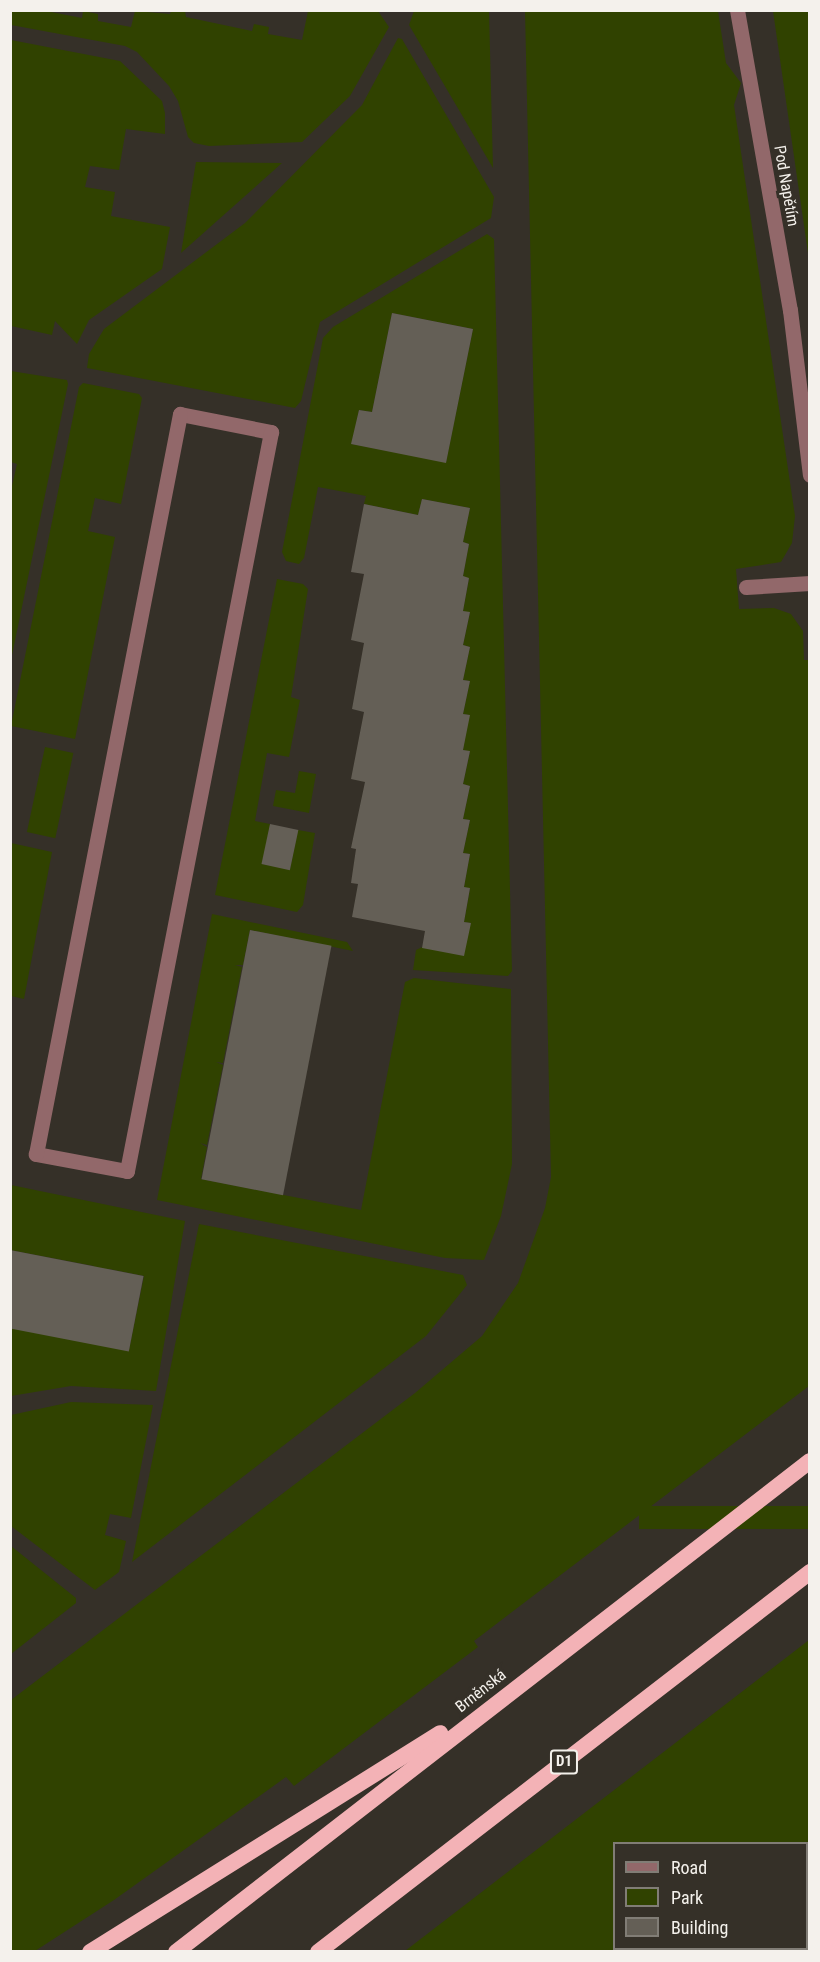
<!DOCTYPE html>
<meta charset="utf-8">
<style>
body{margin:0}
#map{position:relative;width:820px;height:1962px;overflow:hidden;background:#353028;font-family:"Roboto Condensed",sans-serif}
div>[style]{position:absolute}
.green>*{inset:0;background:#304200;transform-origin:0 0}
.building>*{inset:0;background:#645f56;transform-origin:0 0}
.minor>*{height:15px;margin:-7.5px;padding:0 7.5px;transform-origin:7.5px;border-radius:7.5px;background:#92686a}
.trunk>*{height:16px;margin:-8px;padding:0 8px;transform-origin:8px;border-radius:8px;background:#f3b2b6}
span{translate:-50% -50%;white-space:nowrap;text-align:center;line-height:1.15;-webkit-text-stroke:6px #353028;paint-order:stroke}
.shield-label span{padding:2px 4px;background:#353028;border:2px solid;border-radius:4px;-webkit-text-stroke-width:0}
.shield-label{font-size:15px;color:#f4f1ec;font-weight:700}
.street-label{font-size:16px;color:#f4f1ec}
.frame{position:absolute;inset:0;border:12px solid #f4f1ec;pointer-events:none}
.legend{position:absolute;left:613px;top:1842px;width:195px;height:108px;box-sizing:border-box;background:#353028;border:2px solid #817d76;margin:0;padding:8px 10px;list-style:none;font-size:18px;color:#f4f1ec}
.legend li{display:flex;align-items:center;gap:12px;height:30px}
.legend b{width:30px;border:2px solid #817d76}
</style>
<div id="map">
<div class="green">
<div style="clip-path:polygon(10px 11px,46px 11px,82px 18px,83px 11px,98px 14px,98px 21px,131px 27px,135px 11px,170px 14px,171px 11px,185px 11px,186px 17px,252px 31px,254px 24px,269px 27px,268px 34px,302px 40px,308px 11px,378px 11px,389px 27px,350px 96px,302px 142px,209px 146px,194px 143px,188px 137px,178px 101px,169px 86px,137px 52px,125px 46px,11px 25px)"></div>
<div style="clip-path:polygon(414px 11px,489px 11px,493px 168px,409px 25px)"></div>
<div style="clip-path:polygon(525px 11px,718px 11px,726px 63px,741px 83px,734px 105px,795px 516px,792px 543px,781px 562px,736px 569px,739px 609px,774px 608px,791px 614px,803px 631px,804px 660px,809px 660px,809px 1386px,474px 1641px,478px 1647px,294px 1786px,286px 1777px,114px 1900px,35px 1951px,11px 1951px,11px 1700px,415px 1393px,482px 1336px,518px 1283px,545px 1208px,551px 1177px)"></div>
<div style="clip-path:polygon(773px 11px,809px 11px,809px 260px)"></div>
<div style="clip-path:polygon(398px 38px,402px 39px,494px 197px,491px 218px,320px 322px,301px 401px,295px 408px,87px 368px,89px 354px,104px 329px,245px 223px,362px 105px)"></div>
<div style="clip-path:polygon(11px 40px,120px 61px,162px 101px,165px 113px,165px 134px,126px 129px,119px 170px,90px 166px,85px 187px,115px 192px,111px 216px,170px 227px,162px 269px,89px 320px,77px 344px,55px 321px,52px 335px,11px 326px)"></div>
<div style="clip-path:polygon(196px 162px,282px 163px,181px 253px)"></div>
<div style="clip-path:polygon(evenodd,487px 234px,494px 239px,512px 971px,508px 976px,413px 970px,416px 950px,471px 923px,464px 922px,470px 889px,464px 887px,470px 854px,463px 853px,470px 820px,463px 819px,470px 786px,463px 784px,470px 752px,463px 750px,469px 715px,463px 714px,470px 681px,463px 680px,470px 647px,463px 645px,470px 613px,463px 611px,469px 579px,463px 576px,469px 544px,463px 542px,470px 508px,422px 499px,418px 515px,364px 504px,366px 496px,318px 487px,304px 558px,299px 564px,286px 561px,282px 552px,323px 338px,333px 327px,487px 234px,392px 313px,473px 329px,446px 462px,352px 444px,359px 410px,372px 412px,392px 313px)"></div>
<div style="clip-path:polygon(11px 371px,67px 380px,68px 384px,11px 660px,10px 494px,17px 464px,11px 462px)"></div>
<div style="clip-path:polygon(83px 383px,139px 394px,142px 398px,121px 504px,95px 498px,88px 531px,115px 537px,75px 739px,11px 726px,79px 387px)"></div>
<div style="clip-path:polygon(277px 579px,303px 584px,308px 589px,291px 697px,300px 700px,289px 757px,267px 753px,255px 821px,270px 824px,263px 864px,290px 869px,298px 830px,315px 833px,303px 905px,297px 912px,215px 895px)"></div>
<div style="left:45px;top:747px;width:29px;height:87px;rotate:12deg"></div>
<div style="clip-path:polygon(299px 771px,316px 774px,309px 813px,273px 806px,276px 790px,295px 793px)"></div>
<div style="clip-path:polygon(11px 843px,52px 852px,24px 999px,11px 996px)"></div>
<div style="clip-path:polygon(212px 914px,347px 942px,353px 951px,250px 930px,243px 965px,235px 965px,242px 967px,223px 1063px,216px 1062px,223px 1065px,207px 1145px,200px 1143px,207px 1147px,201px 1179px,361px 1210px,405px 982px,414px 978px,511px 989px,512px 1164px,501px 1216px,484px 1260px,445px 1258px,157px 1200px)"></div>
<div style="clip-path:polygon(11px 1185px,185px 1221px,156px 1391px,71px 1386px,11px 1396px,11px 1320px,129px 1350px,144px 1276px,109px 1269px,93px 1273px,94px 1266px,10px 1250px)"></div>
<div style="clip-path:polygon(199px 1224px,463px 1275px,467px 1285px,426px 1336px,132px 1562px)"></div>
<div style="clip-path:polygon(71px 1402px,153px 1405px,131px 1518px,110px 1514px,105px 1535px,126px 1541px,119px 1572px,95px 1590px,11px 1526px,11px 1415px)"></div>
<div style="left:809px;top:1506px;width:23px;height:170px;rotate:90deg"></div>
<div style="clip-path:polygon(11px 1546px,76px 1598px,76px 1603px,11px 1654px)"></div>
<div style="clip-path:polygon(evenodd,809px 1640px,809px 1951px,405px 1951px,809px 1640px,614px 1844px,806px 1844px,806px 1948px,614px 1948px,614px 1844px)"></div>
</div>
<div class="building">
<div style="clip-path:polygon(392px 313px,473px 329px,446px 463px,351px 444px,359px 410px,372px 412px)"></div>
<div style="clip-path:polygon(422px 499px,470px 508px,463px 542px,469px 544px,463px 576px,469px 578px,463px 611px,470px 612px,463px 645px,470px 647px,463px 680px,470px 681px,463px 714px,470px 715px,463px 750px,470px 751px,463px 784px,470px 786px,463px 819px,470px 820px,463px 853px,470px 854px,464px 887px,470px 888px,464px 922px,471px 923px,464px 956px,422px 948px,425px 931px,352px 917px,358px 884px,351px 883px,356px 849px,351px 848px,365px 782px,351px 779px,364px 712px,352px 709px,364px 643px,351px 640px,364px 574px,351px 572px,364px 504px,418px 515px)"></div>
<div style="left:270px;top:824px;width:29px;height:41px;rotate:12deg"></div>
<div style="left:250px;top:930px;width:83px;height:254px;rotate:11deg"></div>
<div style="left:10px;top:1250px;width:136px;height:77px;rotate:11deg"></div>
</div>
<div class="minor">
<div style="left:737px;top:10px;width:305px;rotate:80deg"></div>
<div style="left:790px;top:310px;width:166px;rotate:83.1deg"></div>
<div style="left:180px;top:414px;width:93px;rotate:11.2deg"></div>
<div style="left:271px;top:432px;width:753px;rotate:101.03deg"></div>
<div style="left:127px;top:1171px;width:93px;rotate:-169.4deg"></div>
<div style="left:36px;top:1154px;width:754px;rotate:-78.99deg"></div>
<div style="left:746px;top:587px;width:64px;rotate:-3.6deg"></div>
</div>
<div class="trunk">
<div style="left:90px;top:1952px;width:413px;rotate:-32deg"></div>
<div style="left:176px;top:1952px;width:802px;rotate:-37.76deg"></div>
<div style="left:318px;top:1952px;width:622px;rotate:-37.68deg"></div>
</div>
<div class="shield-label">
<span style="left:564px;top:1762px">D1</span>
</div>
<div class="street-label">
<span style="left:786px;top:186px;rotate:80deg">Pod Napětím</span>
<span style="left:481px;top:1691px;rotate:-38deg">Brněnská</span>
</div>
<div class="frame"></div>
<ul class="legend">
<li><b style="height:8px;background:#92686a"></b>Road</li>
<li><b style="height:16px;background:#304200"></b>Park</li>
<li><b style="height:16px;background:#645f56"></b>Building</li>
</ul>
</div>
